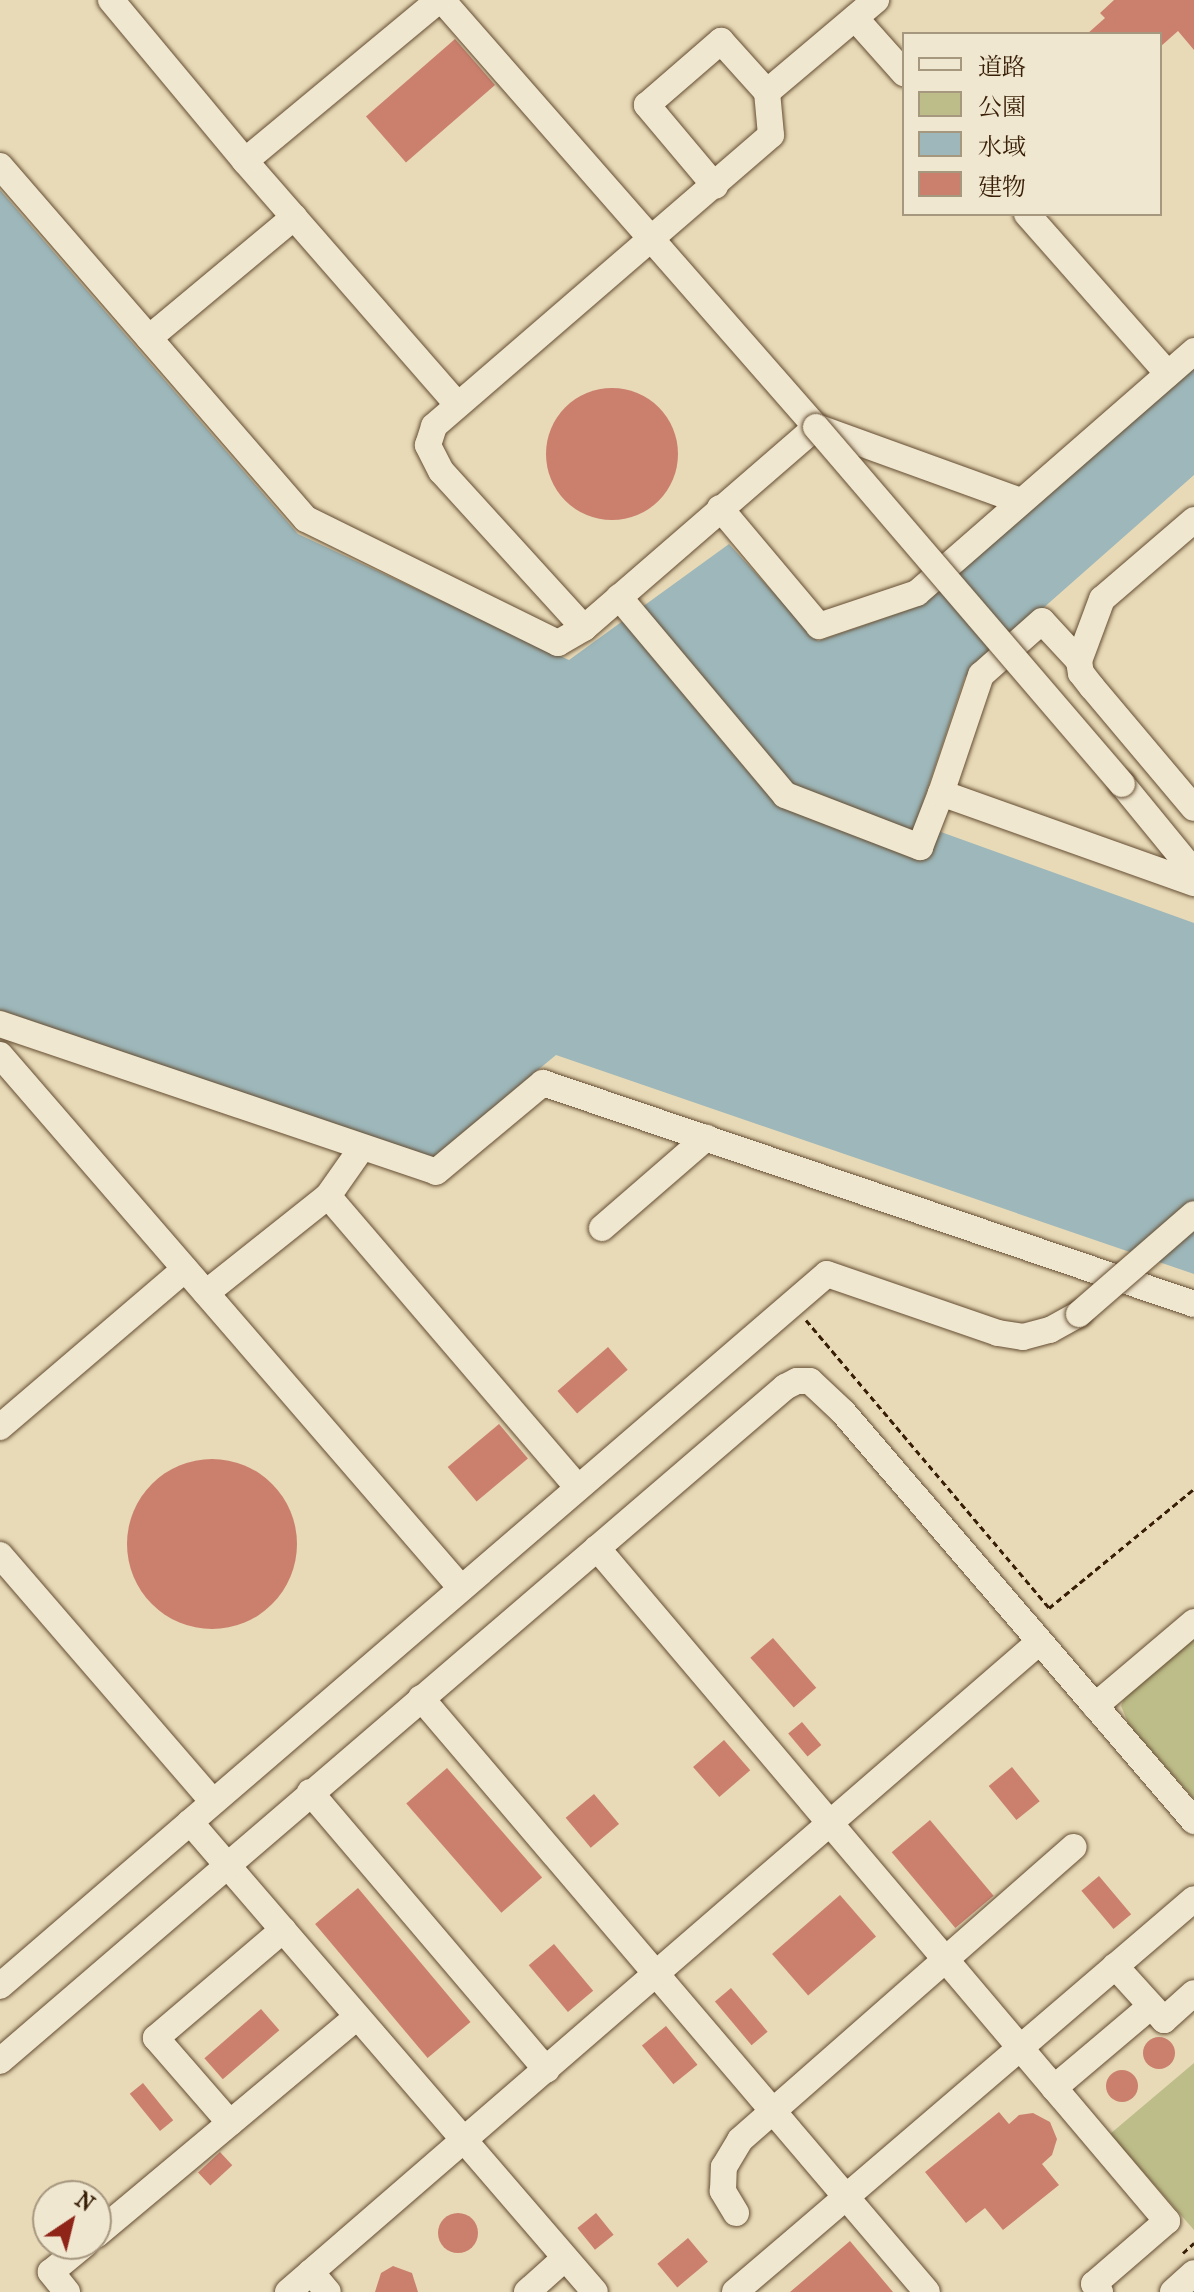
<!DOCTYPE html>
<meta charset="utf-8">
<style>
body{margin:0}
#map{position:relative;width:1194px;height:2292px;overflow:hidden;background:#e8dab7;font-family:"IM FELL French Canon","Noto Serif JP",serif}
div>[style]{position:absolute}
.green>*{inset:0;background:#bdbd89}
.water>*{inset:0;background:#9db7ba}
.building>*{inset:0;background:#cb806e;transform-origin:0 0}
.round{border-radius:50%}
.path>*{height:3px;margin-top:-1.5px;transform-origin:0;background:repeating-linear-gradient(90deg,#381e06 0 6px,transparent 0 10px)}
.roads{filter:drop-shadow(0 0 2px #644d32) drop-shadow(0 0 2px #644d32)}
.minor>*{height:26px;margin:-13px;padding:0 13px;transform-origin:13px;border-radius:13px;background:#f0e7d0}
.bridges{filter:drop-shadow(0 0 2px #644d32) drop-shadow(0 0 2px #644d32)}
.minor-bridge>*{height:26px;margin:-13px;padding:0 13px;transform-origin:13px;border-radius:13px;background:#f0e7d0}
span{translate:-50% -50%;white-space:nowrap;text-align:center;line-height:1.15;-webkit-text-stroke:8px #f0e7d0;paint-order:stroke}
.legend{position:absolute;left:902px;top:32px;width:260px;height:184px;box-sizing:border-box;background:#f0e7d0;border:2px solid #a6977f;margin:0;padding:10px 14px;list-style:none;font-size:24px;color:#381e06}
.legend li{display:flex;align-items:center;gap:16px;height:40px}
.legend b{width:40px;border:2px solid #a6977f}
.north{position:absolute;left:32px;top:2180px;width:80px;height:80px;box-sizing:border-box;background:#f0e7d0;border:2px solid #a6977f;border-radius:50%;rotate:35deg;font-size:22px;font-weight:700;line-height:32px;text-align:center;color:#381e06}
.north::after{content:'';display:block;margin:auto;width:28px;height:36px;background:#8f2418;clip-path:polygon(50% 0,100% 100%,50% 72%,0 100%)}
</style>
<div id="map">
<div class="green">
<div style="clip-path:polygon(1194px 1637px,1194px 1799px,1129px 1725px,1121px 1706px,1125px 1696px)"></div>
<div style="clip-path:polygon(1194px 2063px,1194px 2230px,1110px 2134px)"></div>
</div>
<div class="water">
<div style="clip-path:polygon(0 190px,298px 534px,569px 660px,729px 544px,818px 641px,920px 606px,1194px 369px,1194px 475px,965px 677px,916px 823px,1194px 923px,1194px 1274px,556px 1055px,432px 1158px,0 1010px)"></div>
</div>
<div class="building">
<div style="clip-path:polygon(1114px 0,1194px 0,1194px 50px,1178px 31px,1160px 47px,1160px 34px,1087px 34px,1105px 18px,1100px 13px)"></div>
<div style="left:455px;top:39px;width:61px;height:118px;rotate:49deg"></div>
<div class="round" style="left:546px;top:388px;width:132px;height:132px"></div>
<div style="left:608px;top:1347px;width:30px;height:67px;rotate:49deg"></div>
<div style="left:499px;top:1424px;width:45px;height:67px;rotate:50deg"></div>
<div class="round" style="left:127px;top:1459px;width:170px;height:170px"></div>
<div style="left:773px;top:1638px;width:66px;height:30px;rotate:49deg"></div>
<div style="left:802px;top:1722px;width:30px;height:18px;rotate:50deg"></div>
<div style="left:724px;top:1740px;width:40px;height:41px;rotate:49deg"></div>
<div style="left:1012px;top:1767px;width:44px;height:30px;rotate:51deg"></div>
<div style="left:447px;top:1768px;width:145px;height:54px;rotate:49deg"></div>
<div style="left:594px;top:1794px;width:39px;height:37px;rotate:50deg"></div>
<div style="left:930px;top:1820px;width:99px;height:50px;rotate:50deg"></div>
<div style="left:1099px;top:1876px;width:50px;height:23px;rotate:50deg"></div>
<div style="left:358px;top:1888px;width:175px;height:56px;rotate:50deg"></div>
<div style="left:840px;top:1895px;width:55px;height:90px;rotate:49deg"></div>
<div style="left:554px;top:1944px;width:61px;height:33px;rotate:50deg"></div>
<div style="left:731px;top:1988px;width:57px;height:21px;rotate:50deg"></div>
<div style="left:261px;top:2009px;width:28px;height:75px;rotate:49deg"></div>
<div style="left:666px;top:2026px;width:50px;height:31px;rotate:51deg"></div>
<div class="round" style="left:1143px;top:2037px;width:32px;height:32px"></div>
<div class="round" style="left:1106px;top:2070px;width:32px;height:32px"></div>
<div style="left:143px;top:2083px;width:48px;height:17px;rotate:51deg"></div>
<div style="clip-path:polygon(999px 2112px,1009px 2124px,1019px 2115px,1033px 2113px,1050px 2122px,1057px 2139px,1052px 2155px,1042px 2164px,1059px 2185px,1003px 2230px,985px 2208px,966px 2223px,925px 2172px)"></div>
<div style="left:220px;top:2152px;width:18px;height:30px;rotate:47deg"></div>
<div class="round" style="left:438px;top:2213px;width:40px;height:40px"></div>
<div style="left:596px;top:2213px;width:28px;height:24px;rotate:51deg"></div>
<div style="left:688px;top:2238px;width:31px;height:40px;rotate:50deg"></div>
<div style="clip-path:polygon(850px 2241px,893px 2292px,790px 2292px)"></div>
<div style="clip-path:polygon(393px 2266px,412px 2273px,418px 2292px,375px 2292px,381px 2273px)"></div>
</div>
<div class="path">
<div style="left:806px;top:1320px;width:377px;rotate:49.8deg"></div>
<div style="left:1049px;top:1608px;width:188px;rotate:-39.4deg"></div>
<div style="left:1183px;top:2253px;width:15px;rotate:-42deg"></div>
</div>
<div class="roads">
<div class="minor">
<div style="left:111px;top:0;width:209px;rotate:50.2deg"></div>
<div style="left:245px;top:161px;width:321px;rotate:48.9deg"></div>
<div style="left:442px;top:0;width:568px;rotate:48.79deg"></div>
<div style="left:816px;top:427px;width:217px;rotate:19.9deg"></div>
<div style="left:855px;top:18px;width:74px;rotate:48.3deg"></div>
<div style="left:245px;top:161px;width:252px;rotate:-39.7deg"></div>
<div style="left:0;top:166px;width:467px;rotate:49.1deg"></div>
<div style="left:306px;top:519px;width:281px;rotate:26.2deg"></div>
<div style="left:558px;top:643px;width:30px;rotate:-30deg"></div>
<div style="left:584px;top:628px;width:307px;rotate:-40.9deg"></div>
<div style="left:715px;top:186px;width:106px;rotate:-130deg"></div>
<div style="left:647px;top:105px;width:98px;rotate:-40.9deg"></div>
<div style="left:721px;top:41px;width:69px;rotate:48deg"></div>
<div style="left:1027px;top:214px;width:213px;rotate:48.6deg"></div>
<div style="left:149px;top:338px;width:189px;rotate:-39.8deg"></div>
<div style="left:720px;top:508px;width:154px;rotate:50deg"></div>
<div style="left:819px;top:626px;width:103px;rotate:-18.6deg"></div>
<div style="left:917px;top:593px;width:368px;rotate:-41.1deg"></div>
<div style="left:1194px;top:520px;width:121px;rotate:139.3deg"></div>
<div style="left:1102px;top:599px;width:66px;rotate:110.4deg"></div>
<div style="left:1079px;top:661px;width:12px;rotate:81deg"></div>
<div style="left:1081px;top:673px;width:18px;rotate:52deg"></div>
<div style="left:1092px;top:687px;width:158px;rotate:49.9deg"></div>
<div style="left:619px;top:597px;width:258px;rotate:50deg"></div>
<div style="left:785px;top:795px;width:145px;rotate:21.1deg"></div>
<div style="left:920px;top:847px;width:58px;rotate:-68.7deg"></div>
<div style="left:584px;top:628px;width:212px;rotate:-132.3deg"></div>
<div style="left:441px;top:471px;width:29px;rotate:-117deg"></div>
<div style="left:428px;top:445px;width:20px;rotate:-72deg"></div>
<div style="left:434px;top:426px;width:445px;rotate:-40.8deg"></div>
<div style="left:771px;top:135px;width:43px;rotate:-95.3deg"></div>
<div style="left:767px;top:92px;width:143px;rotate:-40.2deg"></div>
<div style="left:1079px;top:661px;width:54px;rotate:-132.8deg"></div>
<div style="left:1042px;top:621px;width:81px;rotate:138.5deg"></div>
<div style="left:981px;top:675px;width:125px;rotate:108.7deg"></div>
<div style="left:941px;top:793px;width:269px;rotate:19.6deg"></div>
<div style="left:1122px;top:784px;width:114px;rotate:50.7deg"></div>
<div style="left:0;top:1024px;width:460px;rotate:18.7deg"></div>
<div style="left:436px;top:1172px;width:139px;rotate:-39.8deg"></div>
<div style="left:543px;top:1083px;width:687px;rotate:18.75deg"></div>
<div style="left:0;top:1055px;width:705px;rotate:49.14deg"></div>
<div style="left:328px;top:1196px;width:384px;rotate:49.4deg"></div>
<div style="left:602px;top:1228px;width:138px;rotate:-40.9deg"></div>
<div style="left:206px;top:1293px;width:156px;rotate:-38.5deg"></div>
<div style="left:328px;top:1196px;width:57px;rotate:-54.9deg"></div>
<div style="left:0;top:1427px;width:243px;rotate:-40.5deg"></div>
<div style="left:597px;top:1548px;width:882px;rotate:49.74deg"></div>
<div style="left:1167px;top:2221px;width:96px;rotate:139.2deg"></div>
<div style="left:1094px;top:2284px;width:10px;rotate:53deg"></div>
<div style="left:0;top:1555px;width:326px;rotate:49.2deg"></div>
<div style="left:421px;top:1698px;width:780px;rotate:49.57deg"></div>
<div style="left:1095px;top:1706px;width:130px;rotate:-40.3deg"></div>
<div style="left:310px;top:1792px;width:365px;rotate:49.6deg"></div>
<div style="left:190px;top:1822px;width:620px;rotate:49.25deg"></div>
<div style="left:1115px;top:1966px;width:73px;rotate:47.8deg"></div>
<div style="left:1164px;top:2020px;width:40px;rotate:-42deg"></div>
<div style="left:0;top:1986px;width:1091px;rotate:-40.73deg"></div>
<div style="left:827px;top:1274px;width:181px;rotate:19deg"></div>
<div style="left:998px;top:1333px;width:25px;rotate:9deg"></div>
<div style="left:1023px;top:1337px;width:28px;rotate:-15deg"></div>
<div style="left:1050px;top:1330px;width:33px;rotate:-29deg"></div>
<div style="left:0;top:2061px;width:1035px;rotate:-40.65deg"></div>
<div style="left:785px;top:1387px;width:13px;rotate:-27deg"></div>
<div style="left:797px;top:1381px;width:13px"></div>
<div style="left:810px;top:1381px;width:45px;rotate:43.2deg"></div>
<div style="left:843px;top:1412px;width:539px;rotate:49.36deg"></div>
<div style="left:1054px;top:2088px;width:127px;rotate:-40.2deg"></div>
<div style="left:230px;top:2123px;width:113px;rotate:-131deg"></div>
<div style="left:156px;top:2038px;width:167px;rotate:-40.4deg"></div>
<div style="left:736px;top:2213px;width:26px;rotate:-121deg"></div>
<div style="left:723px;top:2191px;width:24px;rotate:-88deg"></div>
<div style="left:724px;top:2167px;width:31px;rotate:-59deg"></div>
<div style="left:740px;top:2140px;width:444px;rotate:-41.3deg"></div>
<div style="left:96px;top:2235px;width:340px;rotate:-39.9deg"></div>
<div style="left:311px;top:2272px;width:26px;rotate:50deg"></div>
<div style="left:67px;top:2292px;width:26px;rotate:-129deg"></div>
<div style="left:51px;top:2272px;width:44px;rotate:-39.5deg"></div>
<div style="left:288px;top:2292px;width:992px;rotate:-40.87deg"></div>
<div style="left:527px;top:2292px;width:51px;rotate:-41.8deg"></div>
<div style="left:735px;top:2292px;width:604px;rotate:-40.57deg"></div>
<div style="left:1173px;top:2292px;width:28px;rotate:-42deg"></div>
</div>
</div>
<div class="bridges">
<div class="minor-bridge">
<div style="left:816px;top:427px;width:470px;rotate:49.4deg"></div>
<div style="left:1079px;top:1314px;width:152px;rotate:-41deg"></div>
</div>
</div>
<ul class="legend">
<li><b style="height:10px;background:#f0e7d0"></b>道路</li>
<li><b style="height:22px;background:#bdbd89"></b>公園</li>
<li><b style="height:22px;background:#9db7ba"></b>水域</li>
<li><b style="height:22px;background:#cb806e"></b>建物</li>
</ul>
<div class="north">N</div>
</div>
